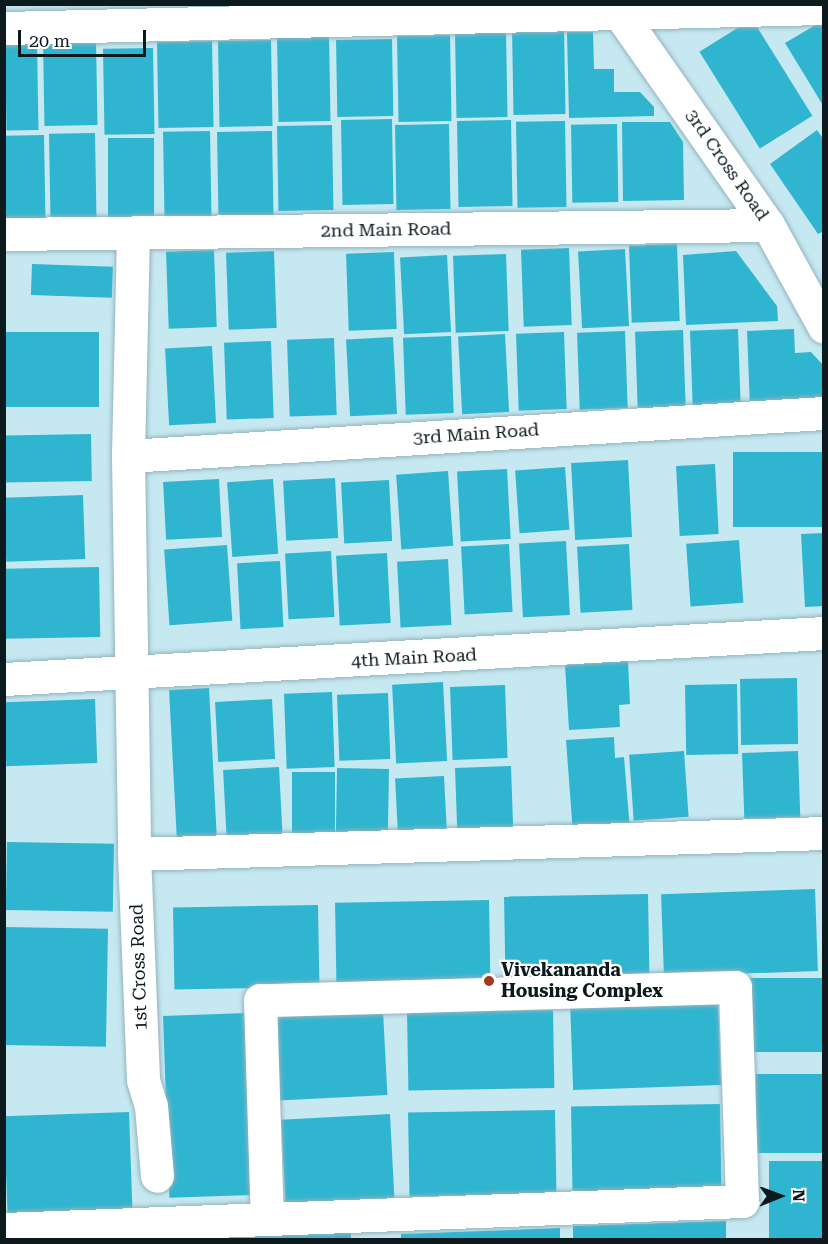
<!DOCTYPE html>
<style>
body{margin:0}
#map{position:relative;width:828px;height:1244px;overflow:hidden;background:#c6e8f1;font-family:"Roboto Serif",serif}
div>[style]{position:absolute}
.building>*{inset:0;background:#30b5d0;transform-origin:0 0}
.roads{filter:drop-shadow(0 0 2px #93b4bd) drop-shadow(0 0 2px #93b4bd)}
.minor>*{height:33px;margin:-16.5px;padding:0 16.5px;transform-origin:16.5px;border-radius:16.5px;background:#fff}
.dots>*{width:16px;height:16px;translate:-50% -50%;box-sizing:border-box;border:3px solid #fff;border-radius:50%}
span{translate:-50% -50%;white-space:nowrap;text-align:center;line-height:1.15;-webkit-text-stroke:4.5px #fff;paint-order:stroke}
.street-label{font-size:18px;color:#0d1a1d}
.poi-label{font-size:18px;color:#0d1a1d;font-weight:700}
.left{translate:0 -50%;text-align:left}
.frame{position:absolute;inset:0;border:6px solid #0d1a1d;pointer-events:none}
.north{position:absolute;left:750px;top:1166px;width:60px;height:60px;-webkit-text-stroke:4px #fff;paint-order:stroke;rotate:89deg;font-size:16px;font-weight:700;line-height:24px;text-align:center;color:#0d1a1d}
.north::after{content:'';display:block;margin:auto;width:21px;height:27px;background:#0d1a1d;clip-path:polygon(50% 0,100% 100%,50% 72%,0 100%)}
.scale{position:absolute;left:18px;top:30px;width:128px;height:27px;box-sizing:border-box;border:3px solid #0d1a1d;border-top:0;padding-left:8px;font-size:18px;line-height:21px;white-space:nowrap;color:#0d1a1d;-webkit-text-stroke:4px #fff;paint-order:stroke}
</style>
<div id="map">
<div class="building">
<div style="left:752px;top:19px;width:114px;height:62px;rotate:58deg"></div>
<div style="clip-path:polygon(824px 20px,824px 107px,785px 43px)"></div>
<div style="left:564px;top:28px;width:86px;height:52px;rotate:89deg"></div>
<div style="left:506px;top:31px;width:86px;height:51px;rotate:89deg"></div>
<div style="clip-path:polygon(567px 32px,593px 32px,594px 69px,614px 69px,614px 92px,640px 92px,654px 107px,654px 116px,569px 118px)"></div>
<div style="left:329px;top:35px;width:86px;height:52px;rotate:89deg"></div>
<div style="left:450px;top:35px;width:86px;height:53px;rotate:89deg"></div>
<div style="left:392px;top:39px;width:77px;height:56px;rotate:89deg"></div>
<div style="left:96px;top:40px;width:85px;height:53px;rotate:89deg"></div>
<div style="left:271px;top:40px;width:86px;height:53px;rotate:89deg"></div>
<div style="left:212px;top:41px;width:86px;height:55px;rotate:89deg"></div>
<div style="left:37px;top:44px;width:86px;height:32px;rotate:89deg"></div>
<div style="left:153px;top:48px;width:86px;height:50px;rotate:89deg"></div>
<div style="left:392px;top:119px;width:85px;height:51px;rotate:89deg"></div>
<div style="left:511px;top:120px;width:86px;height:54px;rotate:89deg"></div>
<div style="left:565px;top:121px;width:86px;height:49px;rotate:89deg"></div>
<div style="clip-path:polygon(622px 122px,670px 122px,683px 142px,684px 200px,623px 201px)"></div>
<div style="left:449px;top:124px;width:85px;height:54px;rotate:89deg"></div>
<div style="left:617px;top:124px;width:78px;height:46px;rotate:89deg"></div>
<div style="left:332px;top:125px;width:85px;height:55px;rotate:89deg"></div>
<div style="clip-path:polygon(817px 130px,824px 140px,824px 231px,818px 234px,770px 164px)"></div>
<div style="left:210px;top:131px;width:85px;height:47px;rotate:89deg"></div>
<div style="left:272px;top:131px;width:86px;height:55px;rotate:89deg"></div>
<div style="left:95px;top:133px;width:85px;height:46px;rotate:89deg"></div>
<div style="left:44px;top:135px;width:86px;height:40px;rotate:89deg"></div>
<div style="left:108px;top:138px;width:46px;height:86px"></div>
<div style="left:677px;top:244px;width:77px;height:48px;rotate:88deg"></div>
<div style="left:569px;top:248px;width:77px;height:48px;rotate:88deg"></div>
<div style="left:625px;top:249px;width:77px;height:47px;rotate:87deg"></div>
<div style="left:214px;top:250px;width:77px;height:48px;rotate:88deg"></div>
<div style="left:274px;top:251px;width:77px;height:48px;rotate:88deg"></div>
<div style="clip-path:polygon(736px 251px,777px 306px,778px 321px,686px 325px,683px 255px)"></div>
<div style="left:394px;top:252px;width:77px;height:48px;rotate:88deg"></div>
<div style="left:506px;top:254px;width:77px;height:53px;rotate:88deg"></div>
<div style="left:447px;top:255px;width:77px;height:47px;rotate:87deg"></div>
<div style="left:32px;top:264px;width:81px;height:31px;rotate:2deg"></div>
<div style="left:738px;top:329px;width:77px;height:48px;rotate:88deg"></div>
<div style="clip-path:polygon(794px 329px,795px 353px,811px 352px,824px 366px,824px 405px,750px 408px,747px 331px)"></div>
<div style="left:683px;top:330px;width:77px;height:48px;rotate:88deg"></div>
<div style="left:625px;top:331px;width:77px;height:48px;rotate:88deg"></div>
<div style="left:4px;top:332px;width:95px;height:75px"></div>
<div style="left:564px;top:332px;width:77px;height:48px;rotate:88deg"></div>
<div style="left:505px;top:334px;width:78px;height:47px;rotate:87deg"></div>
<div style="left:451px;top:336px;width:77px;height:48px;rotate:88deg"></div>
<div style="left:393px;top:337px;width:77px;height:47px;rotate:87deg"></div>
<div style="left:334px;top:338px;width:77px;height:47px;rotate:88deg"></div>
<div style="left:271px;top:341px;width:77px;height:47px;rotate:88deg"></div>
<div style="left:212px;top:346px;width:77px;height:47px;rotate:87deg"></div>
<div style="left:91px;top:434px;width:47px;height:87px;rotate:89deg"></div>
<div style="left:824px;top:452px;width:75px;height:91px;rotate:90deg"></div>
<div style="left:628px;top:460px;width:77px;height:57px;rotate:87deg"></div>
<div style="left:715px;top:464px;width:70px;height:39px;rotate:87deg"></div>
<div style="left:565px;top:467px;width:63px;height:50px;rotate:86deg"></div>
<div style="left:507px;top:469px;width:70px;height:50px;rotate:87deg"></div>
<div style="left:448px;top:471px;width:75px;height:52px;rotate:86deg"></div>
<div style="left:335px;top:478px;width:60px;height:52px;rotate:87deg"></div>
<div style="left:219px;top:479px;width:58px;height:56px;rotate:87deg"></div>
<div style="left:273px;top:479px;width:75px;height:46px;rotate:86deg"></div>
<div style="left:389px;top:480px;width:61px;height:48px;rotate:87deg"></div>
<div style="left:83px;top:495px;width:64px;height:79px;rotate:88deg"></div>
<div style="clip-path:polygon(824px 533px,824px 606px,805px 607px,801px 534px)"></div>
<div style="left:739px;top:540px;width:63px;height:53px;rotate:86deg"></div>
<div style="left:566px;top:541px;width:74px;height:47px;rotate:87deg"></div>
<div style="left:509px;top:544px;width:68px;height:48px;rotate:87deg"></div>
<div style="left:629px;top:544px;width:66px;height:52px;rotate:87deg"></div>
<div style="left:227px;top:545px;width:76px;height:63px;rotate:86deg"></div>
<div style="left:331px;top:551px;width:66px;height:46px;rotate:87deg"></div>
<div style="left:387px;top:553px;width:70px;height:51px;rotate:87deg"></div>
<div style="left:448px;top:559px;width:66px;height:51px;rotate:87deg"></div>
<div style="left:280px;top:561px;width:66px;height:43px;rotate:87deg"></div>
<div style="left:99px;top:567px;width:70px;height:95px;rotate:89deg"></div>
<div style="clip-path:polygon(628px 661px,630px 704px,619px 705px,620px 727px,569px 730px,565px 665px)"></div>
<div style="left:797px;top:678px;width:66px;height:57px;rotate:89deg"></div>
<div style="left:443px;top:682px;width:79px;height:51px;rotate:87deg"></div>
<div style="left:737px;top:684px;width:70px;height:52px;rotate:89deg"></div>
<div style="left:505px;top:685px;width:73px;height:55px;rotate:88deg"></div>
<div style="left:209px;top:688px;width:150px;height:40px;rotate:87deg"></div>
<div style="left:332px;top:692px;width:75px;height:48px;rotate:88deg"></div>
<div style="left:388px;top:693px;width:66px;height:51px;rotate:88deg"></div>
<div style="left:95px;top:699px;width:64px;height:91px;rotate:88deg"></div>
<div style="left:272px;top:699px;width:60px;height:57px;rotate:87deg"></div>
<div style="clip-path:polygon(614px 737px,615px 758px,624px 757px,630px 830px,573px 834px,566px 740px)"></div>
<div style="left:684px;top:751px;width:66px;height:55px;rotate:86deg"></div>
<div style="left:798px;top:751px;width:66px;height:56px;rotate:88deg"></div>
<div style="left:511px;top:766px;width:66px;height:56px;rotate:88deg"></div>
<div style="left:279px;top:767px;width:73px;height:56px;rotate:87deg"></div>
<div style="left:389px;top:769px;width:65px;height:52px;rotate:91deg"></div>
<div style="left:292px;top:772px;width:43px;height:73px"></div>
<div style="left:444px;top:776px;width:57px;height:49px;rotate:87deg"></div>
<div style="left:7px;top:842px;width:107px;height:68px;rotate:1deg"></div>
<div style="left:815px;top:889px;width:82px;height:154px;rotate:88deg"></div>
<div style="left:648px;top:894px;width:85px;height:144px;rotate:89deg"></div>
<div style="left:489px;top:900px;width:81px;height:154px;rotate:89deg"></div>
<div style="left:318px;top:905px;width:82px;height:145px;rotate:89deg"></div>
<div style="left:4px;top:927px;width:104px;height:118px;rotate:1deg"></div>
<div style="left:824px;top:978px;width:74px;height:78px;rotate:90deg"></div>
<div style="left:718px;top:997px;width:88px;height:148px;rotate:88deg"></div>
<div style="left:553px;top:1010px;width:78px;height:146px;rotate:89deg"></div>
<div style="left:383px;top:1011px;width:84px;height:109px;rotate:87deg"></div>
<div style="left:246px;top:1013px;width:182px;height:83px;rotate:88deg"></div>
<div style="left:824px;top:1074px;width:79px;height:68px;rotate:90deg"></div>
<div style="left:720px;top:1104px;width:86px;height:149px;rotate:89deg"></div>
<div style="left:555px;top:1110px;width:84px;height:147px;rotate:89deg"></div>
<div style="left:129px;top:1112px;width:106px;height:125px;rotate:88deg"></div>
<div style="left:390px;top:1114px;width:84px;height:109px;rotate:87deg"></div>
<div style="left:824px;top:1161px;width:79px;height:55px;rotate:90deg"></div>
<div style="clip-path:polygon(726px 1221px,726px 1240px,573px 1240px,573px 1226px)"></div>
<div style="clip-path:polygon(560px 1228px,560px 1240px,401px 1240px,401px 1234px)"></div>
<div style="clip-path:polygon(351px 1231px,351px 1240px,178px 1240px,178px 1237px)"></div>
</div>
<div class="roads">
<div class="minor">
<div style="left:618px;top:11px;width:261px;rotate:55deg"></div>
<div style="left:768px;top:225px;width:116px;rotate:61.2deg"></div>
<div style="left:4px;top:28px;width:820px;rotate:-1.4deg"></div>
<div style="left:4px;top:234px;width:764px;rotate:-0.67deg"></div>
<div style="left:133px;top:234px;width:222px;rotate:91.3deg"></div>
<div style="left:128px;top:456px;width:398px;rotate:89.1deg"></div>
<div style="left:134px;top:854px;width:690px;rotate:-1.74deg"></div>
<div style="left:128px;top:456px;width:697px;rotate:-3.54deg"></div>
<div style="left:4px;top:679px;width:821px;rotate:-3.21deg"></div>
<div style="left:134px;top:854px;width:226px;rotate:87.7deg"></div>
<div style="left:143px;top:1080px;width:27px;rotate:73deg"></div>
<div style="left:151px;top:1106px;width:70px;rotate:85.1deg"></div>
<div style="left:4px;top:1229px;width:739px;rotate:-2.17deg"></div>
<div style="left:742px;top:1201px;width:214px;rotate:-91.9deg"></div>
<div style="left:735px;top:987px;width:475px;rotate:178.4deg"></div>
<div style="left:260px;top:1000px;width:218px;rotate:88.2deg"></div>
</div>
</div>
<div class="dots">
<div style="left:489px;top:981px;background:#a23a20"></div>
</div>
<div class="street-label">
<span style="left:727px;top:165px;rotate:55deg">3rd Cross Road</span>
<span style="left:386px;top:230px;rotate:-1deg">2nd Main Road</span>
<span style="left:476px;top:434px;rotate:-4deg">3rd Main Road</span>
<span style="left:414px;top:658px;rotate:-3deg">4th Main Road</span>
<span style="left:139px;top:967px;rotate:-92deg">1st Cross Road</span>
</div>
<div class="poi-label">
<span class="left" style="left:501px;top:981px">Vivekananda<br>Housing Complex</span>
</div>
<div class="frame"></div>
<div class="north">N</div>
<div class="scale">20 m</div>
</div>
